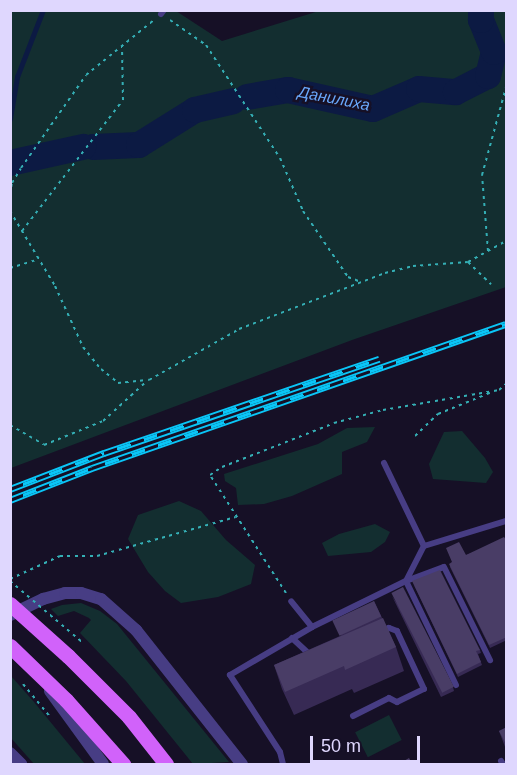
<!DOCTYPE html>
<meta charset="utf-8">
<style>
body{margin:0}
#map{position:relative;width:517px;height:775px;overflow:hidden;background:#161026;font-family:Helvetica,sans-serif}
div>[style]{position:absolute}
.green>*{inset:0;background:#132e30;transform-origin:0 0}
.stream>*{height:4.5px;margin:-2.25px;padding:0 2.25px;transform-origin:2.25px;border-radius:2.25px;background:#0c1a43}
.river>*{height:26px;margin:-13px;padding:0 13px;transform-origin:13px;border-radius:13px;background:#0c1a43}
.path>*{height:2px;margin-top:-1px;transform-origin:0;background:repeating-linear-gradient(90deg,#34afb5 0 3px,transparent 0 7.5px)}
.lane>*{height:6px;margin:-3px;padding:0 3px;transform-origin:3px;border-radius:3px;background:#473d84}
.street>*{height:12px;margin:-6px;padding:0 6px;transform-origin:6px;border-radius:6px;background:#473d84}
.primary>*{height:15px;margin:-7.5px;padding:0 7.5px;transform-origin:7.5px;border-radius:7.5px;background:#d162fa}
.rail>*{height:7px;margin-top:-3.5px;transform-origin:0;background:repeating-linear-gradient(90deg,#161026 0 14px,#0ac6f7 0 28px);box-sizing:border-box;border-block:2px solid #0ac6f7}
.path-bridge>*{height:2px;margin-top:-1px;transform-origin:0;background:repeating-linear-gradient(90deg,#34afb5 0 3px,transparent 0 7.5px)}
.primary-bridge>*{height:15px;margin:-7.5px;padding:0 7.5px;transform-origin:7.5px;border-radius:7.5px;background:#d162fa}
.wall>*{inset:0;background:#372a54}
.building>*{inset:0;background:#493d66;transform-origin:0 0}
span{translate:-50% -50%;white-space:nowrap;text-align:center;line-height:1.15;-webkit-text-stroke:5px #161026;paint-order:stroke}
.water-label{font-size:16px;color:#69a7fa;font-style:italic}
.frame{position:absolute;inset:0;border:12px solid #dfd7fe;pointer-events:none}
.scale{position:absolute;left:310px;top:736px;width:110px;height:27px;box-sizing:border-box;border:3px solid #dfd7fe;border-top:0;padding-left:8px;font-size:18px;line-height:21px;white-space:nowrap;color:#dfd7fe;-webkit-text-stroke:4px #161026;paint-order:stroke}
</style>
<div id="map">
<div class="green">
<div style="clip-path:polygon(11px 11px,176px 11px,222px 41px,319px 11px,506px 11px,506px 287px,352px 340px,11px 468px)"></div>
<div style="clip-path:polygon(375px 427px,367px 442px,342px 452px,342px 474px,292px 496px,264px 504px,238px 505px,236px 488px,225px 481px,224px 474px,318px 444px,347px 428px)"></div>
<div style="clip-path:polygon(462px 431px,485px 458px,493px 472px,486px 483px,433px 479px,429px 464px,444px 432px)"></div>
<div style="clip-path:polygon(179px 501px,201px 511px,226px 540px,255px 565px,251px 584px,218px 597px,181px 603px,165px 591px,148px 572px,128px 539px,138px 515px)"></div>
<div style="clip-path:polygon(375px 524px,390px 532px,385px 542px,371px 552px,328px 556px,322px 543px,339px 534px)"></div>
<div style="clip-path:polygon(81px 603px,100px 611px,117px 624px,229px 762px,193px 764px,126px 681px,80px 633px,91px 620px,89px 618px,74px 611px,58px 616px,51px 609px,62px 605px)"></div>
<div style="clip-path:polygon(11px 676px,34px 702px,85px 764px,34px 764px,11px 738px)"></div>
<div style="left:389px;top:715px;width:28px;height:38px;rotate:63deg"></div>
</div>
<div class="stream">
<div style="left:10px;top:119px;width:43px;rotate:-80.5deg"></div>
<div style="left:17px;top:77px;width:72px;rotate:-68.8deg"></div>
</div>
<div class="river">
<div style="left:247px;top:97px;width:42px;rotate:-9.7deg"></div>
<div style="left:288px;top:90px;width:87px;rotate:12.6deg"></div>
<div style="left:373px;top:109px;width:50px;rotate:-23.5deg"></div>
<div style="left:419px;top:89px;width:37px;rotate:5deg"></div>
<div style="left:456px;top:92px;width:36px;rotate:-27deg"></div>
<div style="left:488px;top:76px;width:25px;rotate:-76deg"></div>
<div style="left:494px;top:52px;width:35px;rotate:-112deg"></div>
<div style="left:481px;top:20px;width:10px;rotate:-90deg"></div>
<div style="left:93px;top:147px;width:46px;rotate:-2.5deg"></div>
<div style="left:139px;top:145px;width:66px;rotate:-32deg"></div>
<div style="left:195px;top:110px;width:39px;rotate:-13deg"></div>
<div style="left:10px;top:163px;width:75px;rotate:-12.4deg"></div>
</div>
<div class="path">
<div style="left:170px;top:20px;width:44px;rotate:34.8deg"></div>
<div style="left:206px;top:45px;width:135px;rotate:56.8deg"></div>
<div style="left:280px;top:158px;width:58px;rotate:66.5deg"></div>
<div style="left:303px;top:211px;width:80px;rotate:55.7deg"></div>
<div style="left:348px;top:277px;width:14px;rotate:21deg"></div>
<div style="left:10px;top:194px;width:11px;rotate:-80deg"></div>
<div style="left:12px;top:183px;width:17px;rotate:-59deg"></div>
<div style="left:21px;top:168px;width:113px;rotate:-55deg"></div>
<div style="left:86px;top:75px;width:87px;rotate:-39deg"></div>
<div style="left:10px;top:211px;width:87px;rotate:59deg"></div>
<div style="left:55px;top:286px;width:67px;rotate:65.3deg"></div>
<div style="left:83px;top:347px;width:28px;rotate:51deg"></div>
<div style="left:101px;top:369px;width:22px;rotate:39deg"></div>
<div style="left:118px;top:383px;width:31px;rotate:-6deg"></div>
<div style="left:149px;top:380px;width:103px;rotate:-29.5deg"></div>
<div style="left:239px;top:329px;width:156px;rotate:-21deg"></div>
<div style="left:385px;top:273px;width:29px;rotate:-14deg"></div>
<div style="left:413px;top:266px;width:55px;rotate:-4.2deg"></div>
<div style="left:468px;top:262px;width:43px;rotate:-28.9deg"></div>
<div style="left:22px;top:231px;width:165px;rotate:-52.4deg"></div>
<div style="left:123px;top:100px;width:54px;rotate:-91.1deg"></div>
<div style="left:488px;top:251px;width:76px;rotate:-94.5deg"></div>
<div style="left:482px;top:175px;width:91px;rotate:-74.7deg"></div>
<div style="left:468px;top:262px;width:32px;rotate:44deg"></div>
<div style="left:10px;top:268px;width:27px;rotate:-17deg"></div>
<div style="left:10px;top:425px;width:39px;rotate:30deg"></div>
<div style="left:44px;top:445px;width:64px;rotate:-22.1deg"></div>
<div style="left:103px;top:421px;width:59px;rotate:-42.3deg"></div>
<div style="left:415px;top:436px;width:32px;rotate:-44deg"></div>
<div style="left:438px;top:414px;width:58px;rotate:-22.2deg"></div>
<div style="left:10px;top:579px;width:55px;rotate:-24.7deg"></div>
<div style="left:60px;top:556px;width:37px"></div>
<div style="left:97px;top:556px;width:144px;rotate:-15.7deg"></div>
<div style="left:286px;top:593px;width:140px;rotate:-122.8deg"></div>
<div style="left:210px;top:475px;width:14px;rotate:-34deg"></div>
<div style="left:222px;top:467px;width:120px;rotate:-21.4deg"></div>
<div style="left:334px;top:423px;width:51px;rotate:-14.9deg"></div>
<div style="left:383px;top:410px;width:118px;rotate:-9.8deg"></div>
<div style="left:499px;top:390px;width:9px;rotate:-41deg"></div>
<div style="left:23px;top:684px;width:44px;rotate:50.5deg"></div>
</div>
<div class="lane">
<div style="left:161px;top:14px;width:5px;rotate:-53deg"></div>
<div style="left:384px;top:463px;width:92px;rotate:64.3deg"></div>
<div style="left:312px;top:627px;width:105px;rotate:-26.1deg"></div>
<div style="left:406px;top:581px;width:40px;rotate:-20.2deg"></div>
<div style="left:444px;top:567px;width:104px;rotate:63.7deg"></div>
<div style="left:292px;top:638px;width:26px;rotate:43deg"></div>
<div style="left:456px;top:685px;width:115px;rotate:-115.7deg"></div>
<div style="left:406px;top:581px;width:39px;rotate:-63deg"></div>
<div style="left:424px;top:546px;width:86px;rotate:-17deg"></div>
<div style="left:353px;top:716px;width:40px;rotate:-26.6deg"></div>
<div style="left:389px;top:698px;width:9px;rotate:27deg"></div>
<div style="left:397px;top:702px;width:30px;rotate:-26deg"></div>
<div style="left:424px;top:689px;width:64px;rotate:-115deg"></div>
<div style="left:397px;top:631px;width:9px;rotate:-159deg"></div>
<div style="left:389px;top:628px;width:10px;rotate:156deg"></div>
<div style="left:501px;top:761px;width:4px;rotate:56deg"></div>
<div style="left:283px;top:764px;width:12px;rotate:-104deg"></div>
<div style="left:280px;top:752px;width:92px;rotate:-123deg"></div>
<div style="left:230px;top:675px;width:95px;rotate:-30.3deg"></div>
<div style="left:312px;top:627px;width:33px;rotate:-129deg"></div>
</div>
<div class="street">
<div style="left:10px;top:615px;width:37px;rotate:-26deg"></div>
<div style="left:43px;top:599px;width:23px;rotate:-15deg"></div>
<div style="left:65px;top:593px;width:16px"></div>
<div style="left:81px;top:593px;width:21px;rotate:17deg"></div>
<div style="left:101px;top:599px;width:47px;rotate:41.5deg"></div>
<div style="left:136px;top:630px;width:171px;rotate:51.7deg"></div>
<div style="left:50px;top:691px;width:90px;rotate:54deg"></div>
<div style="left:10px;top:753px;width:16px;rotate:45deg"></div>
</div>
<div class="primary">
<div style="left:10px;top:646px;width:78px;rotate:44deg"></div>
<div style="left:66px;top:700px;width:86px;rotate:48.3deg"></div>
<div style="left:68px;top:656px;width:86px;rotate:45deg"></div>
<div style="left:129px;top:717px;width:60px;rotate:51.8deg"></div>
</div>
<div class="rail">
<div style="left:10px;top:489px;width:101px;rotate:-21deg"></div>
<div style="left:104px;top:453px;width:291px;rotate:-18.9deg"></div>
<div style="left:10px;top:500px;width:88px;rotate:-21.3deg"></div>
<div style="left:92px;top:468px;width:438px;rotate:-19.2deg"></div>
</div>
<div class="path-bridge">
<div style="left:10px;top:581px;width:94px;rotate:40.3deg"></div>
</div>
<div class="primary-bridge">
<div style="left:10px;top:604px;width:78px;rotate:41.9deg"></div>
</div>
<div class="wall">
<div style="clip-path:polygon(507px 541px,507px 640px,490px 648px,450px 567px,452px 562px,466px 555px)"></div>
<div style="clip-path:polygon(414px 585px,480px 650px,481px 653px,478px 654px,482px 665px,458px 677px)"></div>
<div style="clip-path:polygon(392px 596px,453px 687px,454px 691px,441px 697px)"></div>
<div style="clip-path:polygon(374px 601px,396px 647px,404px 671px,354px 693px,352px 689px,294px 715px,282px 689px,274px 665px,340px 636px)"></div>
<div style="clip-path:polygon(507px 727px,507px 752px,499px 731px)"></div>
</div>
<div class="building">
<div style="clip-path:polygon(504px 537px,507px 541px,507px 637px,489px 645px,449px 564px,452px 562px,446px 548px,459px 542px,466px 555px)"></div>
<div style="clip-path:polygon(440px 570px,480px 650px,476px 651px,481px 662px,457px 674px,412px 581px)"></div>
<div style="left:403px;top:587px;width:112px;height:13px;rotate:63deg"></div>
<div style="left:374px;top:601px;width:17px;height:46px;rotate:65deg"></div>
<div style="clip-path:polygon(383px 618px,396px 647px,345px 670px,344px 666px,285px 692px,274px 665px)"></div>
<div style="clip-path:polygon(507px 727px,507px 746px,499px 731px)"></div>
<div style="clip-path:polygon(409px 758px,413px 765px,397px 765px)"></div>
</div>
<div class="water-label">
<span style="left:334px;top:99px;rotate:11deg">Данилиха</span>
</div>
<div class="frame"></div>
<div class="scale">50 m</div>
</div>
